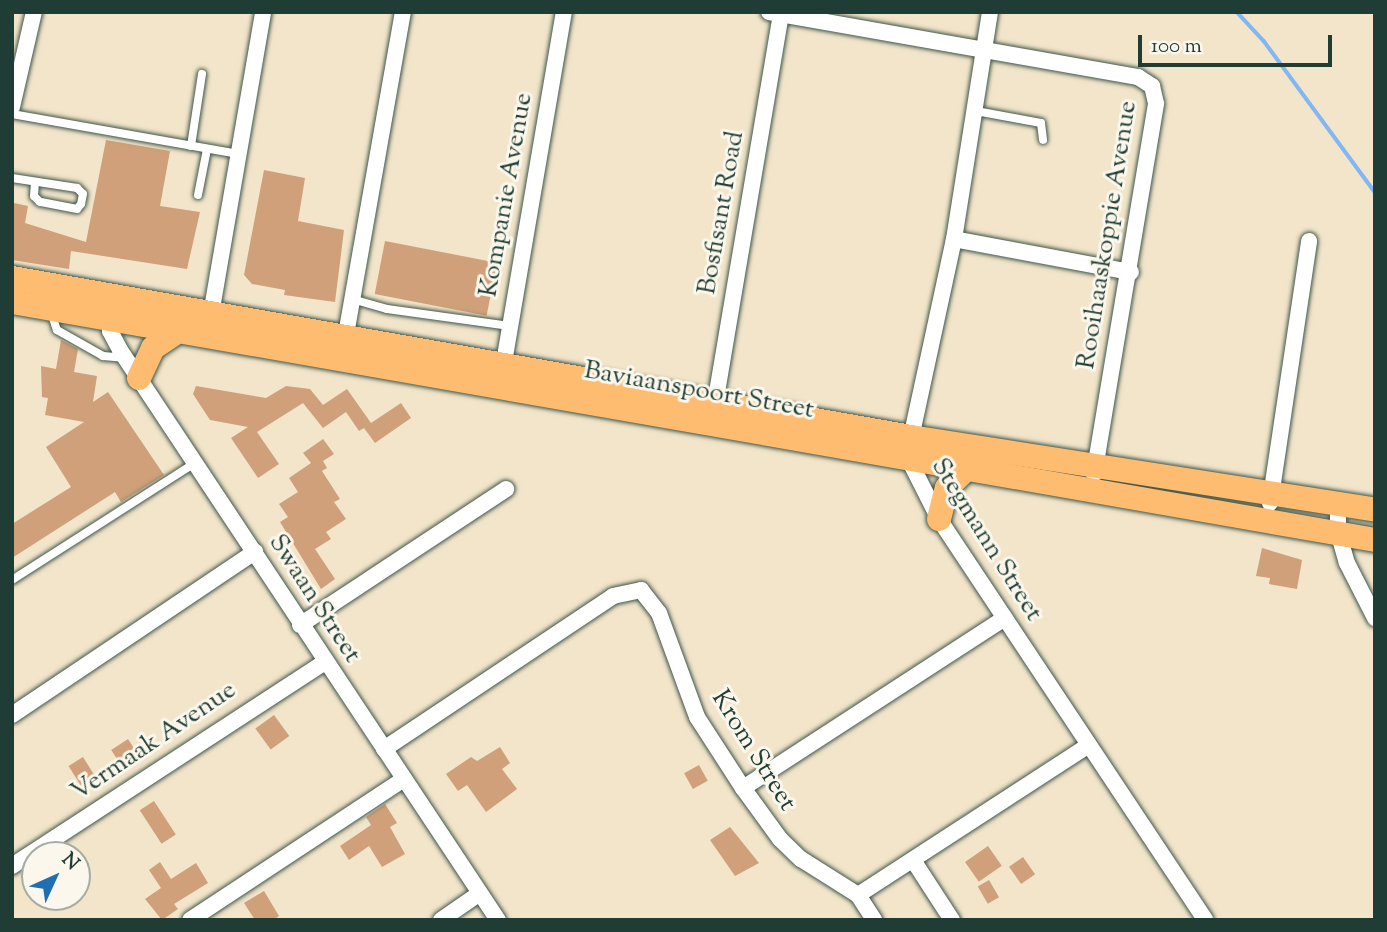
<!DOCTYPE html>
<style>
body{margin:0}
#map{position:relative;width:1387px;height:932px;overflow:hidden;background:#f2e5ca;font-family:"Sorts Mill Goudy",serif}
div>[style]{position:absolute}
.stream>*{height:3.5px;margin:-1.75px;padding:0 1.75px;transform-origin:1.75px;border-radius:1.75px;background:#82b7f1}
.building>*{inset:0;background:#cfa07a;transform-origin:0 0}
.roads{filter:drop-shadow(0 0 2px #3f564a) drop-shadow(0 0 2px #3f564a)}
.service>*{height:8px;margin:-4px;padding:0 4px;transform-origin:4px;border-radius:4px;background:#fff}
.minor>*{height:16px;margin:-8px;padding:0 8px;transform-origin:8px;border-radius:8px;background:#fff}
.primary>*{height:24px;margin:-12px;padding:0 12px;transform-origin:12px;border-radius:12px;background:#febc70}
span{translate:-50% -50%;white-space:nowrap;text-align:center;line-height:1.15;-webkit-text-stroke:6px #fbf7ec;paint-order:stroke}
.street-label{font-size:26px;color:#1f3d34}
.frame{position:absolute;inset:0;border:14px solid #1f3d34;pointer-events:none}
.north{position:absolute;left:21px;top:841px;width:70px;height:70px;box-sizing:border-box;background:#fbf7ec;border:2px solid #a3ada2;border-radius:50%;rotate:45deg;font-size:19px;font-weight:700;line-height:28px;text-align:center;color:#1f3d34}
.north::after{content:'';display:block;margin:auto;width:24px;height:32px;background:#1f6fb2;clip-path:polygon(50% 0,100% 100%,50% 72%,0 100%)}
.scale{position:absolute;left:1138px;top:35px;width:194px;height:32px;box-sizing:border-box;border:4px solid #1f3d34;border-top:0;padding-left:9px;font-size:21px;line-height:24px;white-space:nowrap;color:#1f3d34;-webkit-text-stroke:5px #fbf7ec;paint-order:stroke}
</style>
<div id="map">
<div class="stream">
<div style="left:1237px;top:12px;width:40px;rotate:47deg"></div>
<div style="left:1264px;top:41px;width:187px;rotate:53.7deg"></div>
</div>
<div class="building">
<div style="clip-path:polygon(106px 140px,170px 151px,160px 206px,200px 212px,187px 269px,71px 251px,69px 269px,12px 260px,14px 203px,28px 206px,25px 223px,86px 242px)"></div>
<div style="clip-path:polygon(264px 170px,305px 178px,298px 221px,344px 230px,335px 302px,284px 295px,285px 290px,252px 284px,244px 275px)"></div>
<div style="left:385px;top:241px;width:114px;height:54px;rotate:11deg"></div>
<div style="clip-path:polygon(61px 340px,78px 349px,74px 372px,97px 376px,93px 402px,108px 392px,164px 475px,121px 502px,115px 492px,12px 558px,12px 524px,71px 487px,46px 447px,84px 422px,45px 415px,48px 398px,42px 397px,41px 366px,56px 369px)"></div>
<div style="clip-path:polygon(196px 386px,266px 398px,286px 386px,310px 389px,323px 405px,347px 389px,371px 423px,401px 403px,411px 418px,375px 443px,364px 428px,359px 431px,346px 412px,323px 428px,303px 403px,257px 432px,279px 464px,258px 478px,231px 438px,248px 427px,210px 420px,193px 394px)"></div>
<div style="clip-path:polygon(323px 439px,334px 454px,323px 461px,327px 468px,322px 471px,340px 499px,334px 502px,346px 519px,326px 532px,331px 539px,315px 549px,335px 579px,321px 589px,280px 522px,288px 517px,279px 504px,298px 492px,289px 478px,311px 463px,303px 453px)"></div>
<div style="clip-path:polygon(1262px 548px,1302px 560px,1297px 589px,1269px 584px,1270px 578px,1256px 576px)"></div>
<div style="left:274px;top:715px;width:26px;height:23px;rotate:54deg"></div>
<div style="left:128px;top:739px;width:24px;height:20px;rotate:57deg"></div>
<div style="clip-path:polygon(500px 747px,510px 763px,502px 769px,517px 789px,486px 812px,467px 785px,458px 791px,446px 774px,471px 757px,477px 761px)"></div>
<div style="left:83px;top:757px;width:28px;height:17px;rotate:58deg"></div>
<div style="left:699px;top:765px;width:18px;height:17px;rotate:61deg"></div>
<div style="left:154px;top:801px;width:40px;height:17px;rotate:57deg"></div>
<div style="clip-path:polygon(385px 804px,397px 823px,390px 827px,405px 854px,382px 867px,369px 846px,349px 860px,340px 846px,371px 825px,366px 817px)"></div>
<div style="clip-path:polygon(730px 827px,759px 863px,735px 876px,710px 840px)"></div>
<div style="left:988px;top:846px;width:24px;height:28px;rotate:55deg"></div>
<div style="left:1023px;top:857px;width:21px;height:17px;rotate:55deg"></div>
<div style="clip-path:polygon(160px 862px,171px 879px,196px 863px,208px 883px,174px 904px,178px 909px,162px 920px,145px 899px,161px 888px,149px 870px)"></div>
<div style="left:989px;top:880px;width:20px;height:13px;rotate:60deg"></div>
<div style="clip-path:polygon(264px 891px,279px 916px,273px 920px,255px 920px,244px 903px)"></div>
</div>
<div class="roads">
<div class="service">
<div style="left:976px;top:111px;width:66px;rotate:10.5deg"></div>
<div style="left:1041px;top:123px;width:17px;rotate:83deg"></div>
<div style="left:12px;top:114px;width:230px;rotate:10deg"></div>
<div style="left:191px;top:146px;width:73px;rotate:-81.3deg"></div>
<div style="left:12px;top:178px;width:66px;rotate:8.7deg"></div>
<div style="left:77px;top:188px;width:8px;rotate:45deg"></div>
<div style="left:83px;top:194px;width:10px;rotate:101deg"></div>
<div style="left:81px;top:204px;width:6px;rotate:129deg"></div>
<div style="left:77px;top:209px;width:38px;rotate:-169deg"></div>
<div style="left:40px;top:202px;width:8px;rotate:-135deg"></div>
<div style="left:34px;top:196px;width:13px;rotate:-86deg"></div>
<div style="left:198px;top:195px;width:47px;rotate:-78.9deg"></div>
<div style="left:352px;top:299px;width:36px;rotate:16deg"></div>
<div style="left:387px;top:309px;width:124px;rotate:7.9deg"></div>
<div style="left:51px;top:312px;width:19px;rotate:72deg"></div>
<div style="left:57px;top:330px;width:53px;rotate:29.5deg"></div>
<div style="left:103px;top:356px;width:23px;rotate:5deg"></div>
<div style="left:12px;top:580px;width:217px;rotate:-32.6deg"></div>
</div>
<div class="minor">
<div style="left:769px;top:12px;width:375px;rotate:10deg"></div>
<div style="left:1138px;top:77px;width:17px;rotate:33deg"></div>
<div style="left:1152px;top:86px;width:18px;rotate:77deg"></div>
<div style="left:1156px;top:104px;width:375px;rotate:99.5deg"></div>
<div style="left:990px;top:12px;width:230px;rotate:99deg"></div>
<div style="left:954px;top:239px;width:222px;rotate:102.2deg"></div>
<div style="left:907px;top:456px;width:71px;rotate:63.1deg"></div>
<div style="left:939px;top:519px;width:481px;rotate:56.4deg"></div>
<div style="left:12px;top:107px;width:98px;rotate:-77deg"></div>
<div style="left:954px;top:239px;width:180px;rotate:10.6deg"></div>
<div style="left:110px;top:311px;width:20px;rotate:90deg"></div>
<div style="left:110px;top:331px;width:21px;rotate:62deg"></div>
<div style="left:120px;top:350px;width:684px;rotate:56.45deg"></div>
<div style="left:210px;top:320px;width:313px;rotate:-80.2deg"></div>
<div style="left:344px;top:346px;width:339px;rotate:-80deg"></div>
<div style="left:502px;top:374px;width:367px;rotate:-80.3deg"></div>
<div style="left:714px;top:410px;width:404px;rotate:-80.4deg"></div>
<div style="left:1270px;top:503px;width:265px;rotate:-81.5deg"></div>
<div style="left:1338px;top:503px;width:29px;rotate:90deg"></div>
<div style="left:1338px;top:532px;width:32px;rotate:74deg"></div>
<div style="left:1347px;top:563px;width:62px;rotate:63deg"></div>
<div style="left:300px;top:625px;width:247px;rotate:-33.4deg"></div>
<div style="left:12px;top:715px;width:293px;rotate:-33.9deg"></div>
<div style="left:384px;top:749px;width:275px;rotate:-33.7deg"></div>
<div style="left:613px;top:596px;width:29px;rotate:-12deg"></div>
<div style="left:641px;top:590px;width:29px;rotate:52deg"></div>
<div style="left:659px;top:613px;width:111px;rotate:69.9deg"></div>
<div style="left:697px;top:717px;width:85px;rotate:57.1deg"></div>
<div style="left:743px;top:788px;width:63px;rotate:54deg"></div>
<div style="left:780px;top:839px;width:29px;rotate:44deg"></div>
<div style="left:801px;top:859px;width:67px;rotate:32.3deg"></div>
<div style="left:858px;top:895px;width:30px;rotate:57deg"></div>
<div style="left:743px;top:788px;width:312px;rotate:-33deg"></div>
<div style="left:913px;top:860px;width:72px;rotate:57deg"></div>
<div style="left:12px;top:866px;width:374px;rotate:-33.1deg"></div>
<div style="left:858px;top:895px;width:275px;rotate:-33deg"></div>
<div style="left:190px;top:920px;width:256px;rotate:-33.4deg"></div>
<div style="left:441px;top:920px;width:47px;rotate:-34.7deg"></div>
</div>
<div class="primary">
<div style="left:12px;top:278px;width:913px;rotate:10.03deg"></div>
<div style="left:911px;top:437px;width:470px;rotate:8.9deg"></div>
<div style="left:12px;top:302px;width:1384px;rotate:9.9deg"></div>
<div style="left:139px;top:378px;width:33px;rotate:-65deg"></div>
<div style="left:153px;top:348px;width:30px;rotate:-34deg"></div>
<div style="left:939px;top:519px;width:32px;rotate:-76deg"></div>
<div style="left:947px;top:488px;width:27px;rotate:-45deg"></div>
</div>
</div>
<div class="street-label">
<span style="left:507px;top:195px;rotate:-80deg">Kompanie Avenue</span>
<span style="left:722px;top:213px;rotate:-80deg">Bosfisant Road</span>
<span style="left:1108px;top:235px;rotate:-81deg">Rooihaaskoppie Avenue</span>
<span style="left:699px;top:391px;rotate:10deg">Baviaanspoort Street</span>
<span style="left:986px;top:540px;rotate:58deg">Stegmann Street</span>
<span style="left:314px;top:599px;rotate:57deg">Swaan Street</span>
<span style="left:154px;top:742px;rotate:-34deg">Vermaak Avenue</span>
<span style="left:753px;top:751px;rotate:58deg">Krom Street</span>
</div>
<div class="frame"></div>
<div class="north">N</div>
<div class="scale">100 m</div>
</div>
